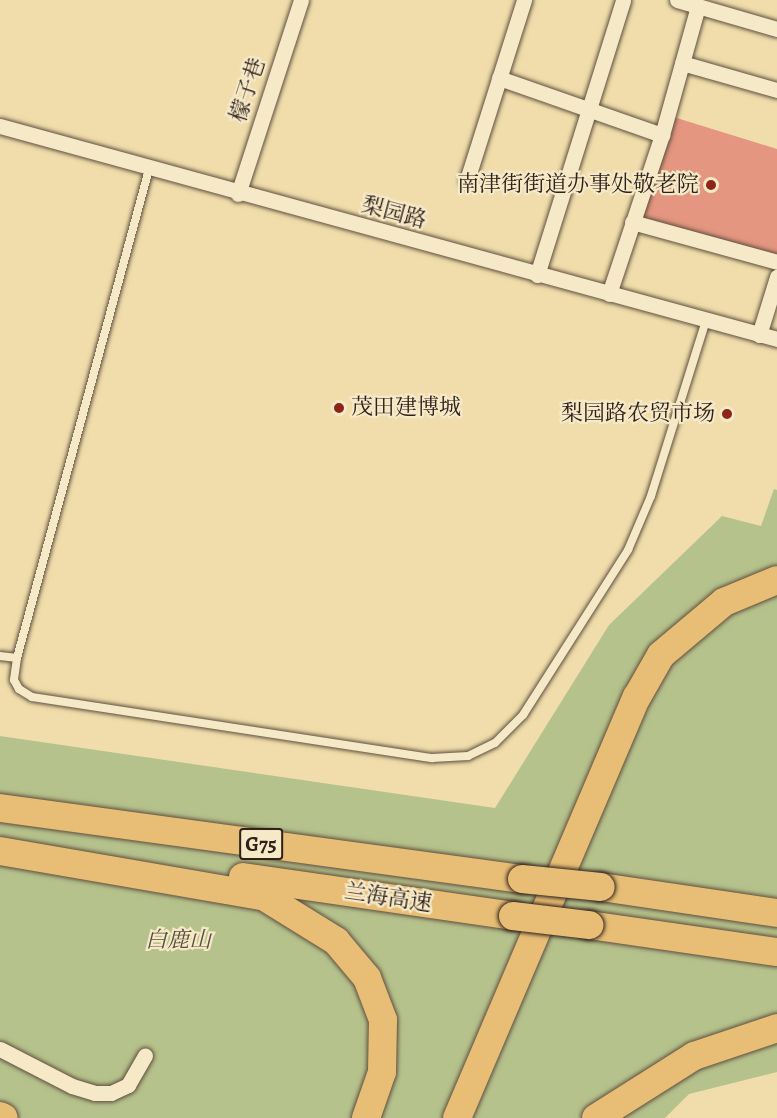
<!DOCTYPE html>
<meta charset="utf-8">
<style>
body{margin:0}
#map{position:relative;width:777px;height:1118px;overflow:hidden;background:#f0ddab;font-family:Alegreya,"Noto Serif SC",serif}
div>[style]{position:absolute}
.green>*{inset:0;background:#b6c28c}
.building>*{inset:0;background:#e49680}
.roads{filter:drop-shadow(0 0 2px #5f4f3e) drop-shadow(0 0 2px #5f4f3e)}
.service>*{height:8px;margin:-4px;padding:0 4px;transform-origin:4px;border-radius:4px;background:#f5e9c8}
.minor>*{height:15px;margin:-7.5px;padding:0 7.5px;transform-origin:7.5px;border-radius:7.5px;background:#f5e9c8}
.motorway>*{height:28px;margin:-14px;padding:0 14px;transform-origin:14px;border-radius:14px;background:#e8be76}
.bridges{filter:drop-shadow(0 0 2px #2f201a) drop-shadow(0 0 2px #2f201a)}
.motorway-bridge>*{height:28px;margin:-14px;padding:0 14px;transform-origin:14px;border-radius:14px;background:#e8be76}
.dots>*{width:16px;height:16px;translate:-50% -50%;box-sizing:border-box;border:3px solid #f5e9c8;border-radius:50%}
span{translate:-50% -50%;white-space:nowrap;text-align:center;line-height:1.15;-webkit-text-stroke:4.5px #f5e9c8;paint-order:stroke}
.shield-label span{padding:2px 4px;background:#f5e9c8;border:2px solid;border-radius:4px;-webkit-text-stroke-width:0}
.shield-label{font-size:21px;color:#2f201a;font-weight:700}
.street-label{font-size:22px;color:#2f201a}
.poi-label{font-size:22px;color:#2f201a}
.right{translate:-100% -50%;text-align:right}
.left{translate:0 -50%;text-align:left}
.park-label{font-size:22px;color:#58513c;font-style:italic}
</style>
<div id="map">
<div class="green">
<div style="clip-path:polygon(774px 489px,777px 490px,777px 1072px,689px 1094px,665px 1118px,0 1118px,0 736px,495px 808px,609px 625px,722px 516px,761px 526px)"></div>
</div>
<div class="building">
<div style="clip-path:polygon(667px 115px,777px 149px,777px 262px,632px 222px)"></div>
</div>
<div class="roads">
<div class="service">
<div style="left:0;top:656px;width:17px;rotate:7deg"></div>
<div style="left:17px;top:658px;width:22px;rotate:98deg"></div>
<div style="left:14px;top:680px;width:10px;rotate:61deg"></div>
<div style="left:19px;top:689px;width:15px;rotate:32deg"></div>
<div style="left:32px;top:697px;width:405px;rotate:8.7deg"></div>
<div style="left:432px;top:758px;width:36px;rotate:-3deg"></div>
<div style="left:468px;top:756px;width:30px;rotate:-26deg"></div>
<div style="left:495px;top:743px;width:40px;rotate:-45deg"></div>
<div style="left:523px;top:715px;width:196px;rotate:-57.5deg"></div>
<div style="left:628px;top:550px;width:59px;rotate:-66.9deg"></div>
<div style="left:651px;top:496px;width:183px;rotate:-72.6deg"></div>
<div style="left:17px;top:658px;width:507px;rotate:-74.89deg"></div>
</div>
<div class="minor">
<div style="left:677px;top:0;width:104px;rotate:16.2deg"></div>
<div style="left:682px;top:63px;width:99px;rotate:15.9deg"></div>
<div style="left:499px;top:78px;width:173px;rotate:19.3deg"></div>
<div style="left:0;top:126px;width:806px;rotate:15.33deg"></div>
<div style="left:467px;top:180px;width:189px;rotate:-72.4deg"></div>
<div style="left:238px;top:194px;width:204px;rotate:-72deg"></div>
<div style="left:632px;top:222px;width:150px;rotate:15.4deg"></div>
<div style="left:537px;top:275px;width:288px;rotate:-72.6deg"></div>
<div style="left:609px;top:294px;width:168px;rotate:-71.6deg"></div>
<div style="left:662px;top:135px;width:134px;rotate:-74.4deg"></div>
<div style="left:759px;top:335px;width:61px;rotate:-72.8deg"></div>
<div style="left:0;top:1049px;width:81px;rotate:27.2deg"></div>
<div style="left:72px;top:1086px;width:24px;rotate:17deg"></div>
<div style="left:95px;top:1093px;width:16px"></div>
<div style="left:111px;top:1093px;width:19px;rotate:-25deg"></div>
<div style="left:128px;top:1085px;width:34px;rotate:-60deg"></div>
</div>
<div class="motorway">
<div style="left:0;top:808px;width:527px;rotate:7.75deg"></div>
<div style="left:0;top:851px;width:269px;rotate:9.8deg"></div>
<div style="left:265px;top:897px;width:84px;rotate:31.8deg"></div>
<div style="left:336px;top:941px;width:48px;rotate:50deg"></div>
<div style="left:367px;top:978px;width:45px;rotate:69.1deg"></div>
<div style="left:383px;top:1020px;width:52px;rotate:91.1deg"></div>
<div style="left:382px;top:1072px;width:49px;rotate:109.2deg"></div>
<div style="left:243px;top:877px;width:273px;rotate:8.2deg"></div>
<div style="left:601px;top:887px;width:178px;rotate:8.4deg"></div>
<div style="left:589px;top:925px;width:190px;rotate:8.2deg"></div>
<div style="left:0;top:1116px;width:4px;rotate:27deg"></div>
<div style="left:457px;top:1118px;width:458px;rotate:-66.9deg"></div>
<div style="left:637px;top:697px;width:48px;rotate:-60.3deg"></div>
<div style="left:661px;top:655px;width:82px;rotate:-40.1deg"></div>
<div style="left:724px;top:602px;width:57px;rotate:-22.5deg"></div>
<div style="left:596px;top:1118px;width:116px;rotate:-32.3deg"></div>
<div style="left:694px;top:1056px;width:88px;rotate:-18.6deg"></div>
</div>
</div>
<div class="bridges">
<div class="motorway-bridge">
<div style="left:522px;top:879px;width:79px;rotate:5.8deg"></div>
<div style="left:513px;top:916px;width:77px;rotate:6.8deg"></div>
</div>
</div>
<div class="dots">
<div style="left:711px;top:185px;background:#8f2418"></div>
<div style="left:339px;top:408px;background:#8f2418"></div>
<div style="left:727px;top:414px;background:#8f2418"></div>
</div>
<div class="shield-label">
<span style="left:261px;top:844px">G75</span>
</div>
<div class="street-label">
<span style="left:248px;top:90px;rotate:-72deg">檬子巷</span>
<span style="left:394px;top:213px;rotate:15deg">梨园路</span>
<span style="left:388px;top:898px;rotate:8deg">兰海高速</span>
</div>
<div class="poi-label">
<span class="right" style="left:699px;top:185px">南津街街道办事处敬老院</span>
<span class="left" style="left:351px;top:408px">茂田建博城</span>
<span class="right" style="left:715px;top:414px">梨园路农贸市场</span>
</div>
<div class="park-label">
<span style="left:178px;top:941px">白鹿山</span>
</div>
</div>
